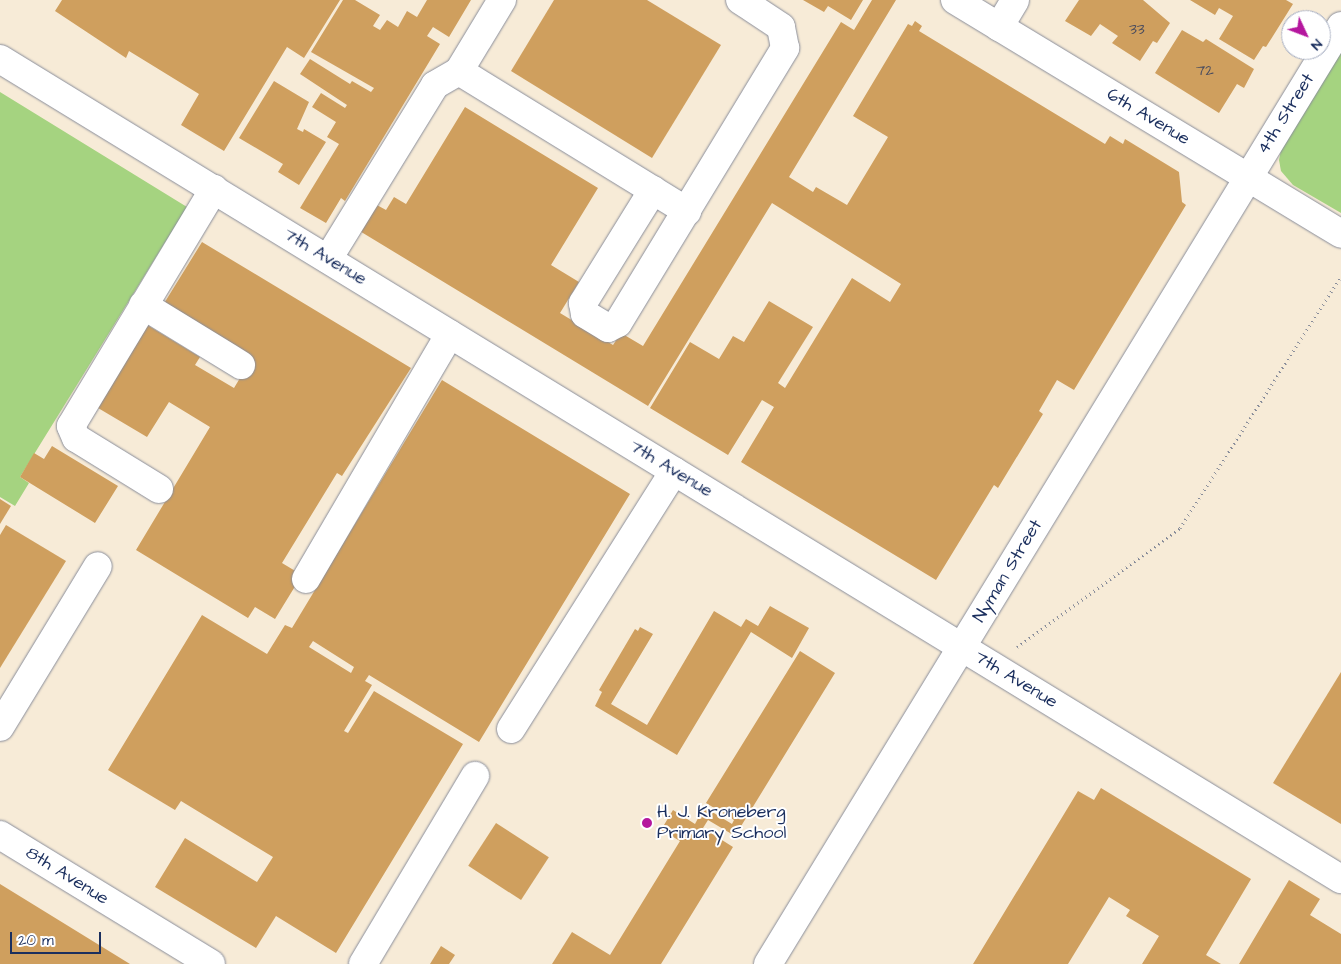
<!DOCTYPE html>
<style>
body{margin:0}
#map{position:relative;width:1341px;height:964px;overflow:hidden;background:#f7ebd7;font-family:"Architects Daughter",sans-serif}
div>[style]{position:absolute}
.green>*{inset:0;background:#a5d380}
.building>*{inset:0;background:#cf9f5e;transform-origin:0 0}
.path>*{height:3px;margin-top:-1.5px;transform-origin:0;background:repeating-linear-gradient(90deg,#898d9a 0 1px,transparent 0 5px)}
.roads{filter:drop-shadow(0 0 1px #898d9a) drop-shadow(0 0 1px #898d9a)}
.minor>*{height:28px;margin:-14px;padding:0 14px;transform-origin:14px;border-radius:14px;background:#fff}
.dots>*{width:14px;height:14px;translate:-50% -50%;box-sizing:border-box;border:2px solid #fff;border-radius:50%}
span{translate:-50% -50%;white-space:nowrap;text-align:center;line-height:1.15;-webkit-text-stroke:4px #fff;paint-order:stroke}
.number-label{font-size:15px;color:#484b5e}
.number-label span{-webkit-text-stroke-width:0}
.street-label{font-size:18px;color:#1b2f5e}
.poi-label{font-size:18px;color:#1b2f5e}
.left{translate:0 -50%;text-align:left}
.north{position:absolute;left:1281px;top:10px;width:50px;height:50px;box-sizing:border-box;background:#fff;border:1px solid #a4acbf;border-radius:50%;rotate:133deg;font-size:14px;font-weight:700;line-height:20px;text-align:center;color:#1b2f5e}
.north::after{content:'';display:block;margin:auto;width:18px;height:22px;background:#b5179e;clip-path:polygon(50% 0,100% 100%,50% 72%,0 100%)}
.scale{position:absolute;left:10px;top:932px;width:91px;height:22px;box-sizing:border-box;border:2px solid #1b2f5e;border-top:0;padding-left:6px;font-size:15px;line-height:18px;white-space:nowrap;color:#1b2f5e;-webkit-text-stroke:4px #fff;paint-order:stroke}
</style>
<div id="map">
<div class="green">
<div style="clip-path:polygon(1341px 52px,1341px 213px,1293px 185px,1281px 171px,1279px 160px,1281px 150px)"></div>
<div style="clip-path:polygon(0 92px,187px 207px,20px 477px,29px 483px,15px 506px,0 497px)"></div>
</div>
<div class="building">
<div style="clip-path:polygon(62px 0,340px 0,304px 58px,287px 47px,224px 151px,181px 125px,199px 94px,129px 51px,126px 58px,55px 11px)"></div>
<div style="clip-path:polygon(343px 0,355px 0,380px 15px,373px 26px,380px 30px,387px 20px,398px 27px,407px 11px,417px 17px,427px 0,471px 0,449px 37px,433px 27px,427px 36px,440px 44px,345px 201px,341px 198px,326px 223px,300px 208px,339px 144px,327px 137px,336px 122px,312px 107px,321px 93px,345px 108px,347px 105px,300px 74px,310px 59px,350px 84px,352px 81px,371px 92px,374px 88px,311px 52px)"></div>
<div style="clip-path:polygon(554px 0,647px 0,721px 45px,652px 158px,511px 71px)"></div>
<div style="clip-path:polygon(803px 0,863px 0,851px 20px,828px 6px,824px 12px)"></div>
<div style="clip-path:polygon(872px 0,896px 0,789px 177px,813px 192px,816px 187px,847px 205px,888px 137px,853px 116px,908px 24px,912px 26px,915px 21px,922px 26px,919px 31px,1105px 144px,1110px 136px,1123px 144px,1125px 139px,1179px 172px,1182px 202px,1186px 205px,1074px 390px,1057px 380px,1039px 411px,1043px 414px,998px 488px,994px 485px,936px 580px,741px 462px,774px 407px,762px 400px,728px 455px,650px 408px,690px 342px,719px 359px,733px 336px,744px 342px,769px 301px,813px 327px,778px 383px,785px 388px,852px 278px,890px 302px,901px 284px,772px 203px,648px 406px,358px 230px,375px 204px,386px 210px,394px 197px,406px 204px,465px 107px,598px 188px,551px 265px,579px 282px,560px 313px,613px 345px,621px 333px,643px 346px,841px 22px,854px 30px)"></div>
<div style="clip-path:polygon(1079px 0,1143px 0,1170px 23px,1157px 43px,1153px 41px,1140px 61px,1112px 43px,1118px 36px,1100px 24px,1091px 36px,1065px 21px)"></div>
<div style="clip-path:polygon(1190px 0,1286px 0,1293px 4px,1266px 47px,1263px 46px,1254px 60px,1219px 39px,1233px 16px,1219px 8px,1215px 15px)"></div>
<div style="clip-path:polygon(1182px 30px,1203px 42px,1206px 39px,1254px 69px,1244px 88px,1237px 84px,1219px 113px,1155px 73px)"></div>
<div style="clip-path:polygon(274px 81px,309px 102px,297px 129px,303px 132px,304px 129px,326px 142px,299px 185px,278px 172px,283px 164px,239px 138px)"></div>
<div style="clip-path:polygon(202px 242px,411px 368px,342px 476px,337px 473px,282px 563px,302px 575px,275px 619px,255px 607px,248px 618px,136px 550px,210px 427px,169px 402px,147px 437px,93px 405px,144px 323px,200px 357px,195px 365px,234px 388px,252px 358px,163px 305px)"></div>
<div style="clip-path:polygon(evenodd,442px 380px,630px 494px,479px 742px,369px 675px,365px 681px,372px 685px,344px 731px,348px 733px,374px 691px,463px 744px,336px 953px,276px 916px,256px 948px,155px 887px,185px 838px,257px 882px,273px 857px,181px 801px,175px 810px,108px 770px,202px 615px,267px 654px,285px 625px,292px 628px,442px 380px,313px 641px,354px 667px,351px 673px,309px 647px,313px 641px)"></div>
<div style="clip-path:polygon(52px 446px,118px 486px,95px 523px,20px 477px,34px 453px,44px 459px)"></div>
<div style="clip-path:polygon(0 499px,11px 506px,0 524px)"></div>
<div style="clip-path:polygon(6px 525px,66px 561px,0 668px,0 535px)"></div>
<div style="clip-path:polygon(770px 606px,809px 628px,792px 658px,751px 632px,677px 755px,595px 706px,602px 692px,599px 690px,635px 629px,638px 631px,640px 627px,653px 634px,611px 704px,647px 725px,714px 611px,741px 627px,746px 619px,758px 626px)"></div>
<div style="clip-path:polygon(800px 651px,835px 673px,735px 836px,708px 820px,703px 828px,733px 847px,661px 964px,552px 964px,572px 932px,610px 955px,680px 841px,661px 830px,673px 810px,695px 824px,704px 807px,732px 824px,734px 820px,706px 803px)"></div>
<div style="clip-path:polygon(1341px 672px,1341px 824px,1273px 783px)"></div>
<div style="clip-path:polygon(1101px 788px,1251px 879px,1206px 955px,1221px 964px,1142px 964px,1159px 936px,1126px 916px,1130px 910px,1109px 897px,1068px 964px,973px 964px,1078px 791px,1094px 800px)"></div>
<div style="left:496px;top:823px;width:63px;height:51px;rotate:33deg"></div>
<div style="clip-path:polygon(1289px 880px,1320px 899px,1310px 915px,1341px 934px,1341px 964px,1239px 964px)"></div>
<div style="clip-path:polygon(0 884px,130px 964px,0 964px)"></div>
<div style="clip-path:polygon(441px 946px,455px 955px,449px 964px,430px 964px)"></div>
</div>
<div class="path">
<div style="left:1017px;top:647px;width:202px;rotate:-36.1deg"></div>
<div style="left:1180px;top:528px;width:299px;rotate:-57.4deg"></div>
</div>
<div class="roads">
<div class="minor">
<div style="left:955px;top:0;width:451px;rotate:31.2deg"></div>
<div style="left:999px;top:27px;width:31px;rotate:-59deg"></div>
<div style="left:0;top:59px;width:1572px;rotate:31.45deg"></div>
<div style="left:459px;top:71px;width:268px;rotate:31.6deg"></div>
<div style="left:653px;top:190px;width:133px;rotate:121.8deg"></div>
<div style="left:583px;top:303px;width:11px;rotate:80deg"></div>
<div style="left:585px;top:314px;width:27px;rotate:31deg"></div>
<div style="left:608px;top:328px;width:11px;rotate:-27deg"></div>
<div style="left:618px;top:323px;width:322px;rotate:-58.7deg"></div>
<div style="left:785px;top:48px;width:21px;rotate:-101deg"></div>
<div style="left:781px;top:27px;width:49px;rotate:-146.6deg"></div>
<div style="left:328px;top:259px;width:204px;rotate:-58.4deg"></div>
<div style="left:435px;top:85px;width:28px;rotate:-30deg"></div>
<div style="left:459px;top:71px;width:83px;rotate:-58.8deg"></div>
<div style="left:143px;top:305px;width:115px;rotate:31.5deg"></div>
<div style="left:159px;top:489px;width:97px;rotate:-148.4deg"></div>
<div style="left:76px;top:438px;width:13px;rotate:-113deg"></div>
<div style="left:71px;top:426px;width:277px;rotate:-58.9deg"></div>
<div style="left:306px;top:579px;width:284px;rotate:-59.6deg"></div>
<div style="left:0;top:727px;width:188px;rotate:-58.7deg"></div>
<div style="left:511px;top:729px;width:305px;rotate:-57.7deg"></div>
<div style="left:0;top:835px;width:247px;rotate:31.4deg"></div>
<div style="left:363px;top:964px;width:219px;rotate:-59.2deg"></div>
<div style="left:768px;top:964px;width:1099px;rotate:-58.58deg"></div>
</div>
</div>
<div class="dots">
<div style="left:647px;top:823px;background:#b5179e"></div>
</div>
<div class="number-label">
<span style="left:1137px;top:30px">33</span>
<span style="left:1205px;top:71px">72</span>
</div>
<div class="street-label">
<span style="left:1286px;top:114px;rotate:-58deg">4th Street</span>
<span style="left:1148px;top:117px;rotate:31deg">6th Avenue</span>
<span style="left:325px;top:257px;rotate:31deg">7th Avenue</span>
<span style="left:671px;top:469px;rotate:31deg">7th Avenue</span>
<span style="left:1008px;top:571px;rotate:-59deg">Nyman Street</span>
<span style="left:1016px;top:680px;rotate:31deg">7th Avenue</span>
<span style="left:67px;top:876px;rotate:32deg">8th Avenue</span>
</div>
<div class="poi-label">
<span class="left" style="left:657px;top:823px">H. J. Kroneberg<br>Primary School</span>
</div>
<div class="north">N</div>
<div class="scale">20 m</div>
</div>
